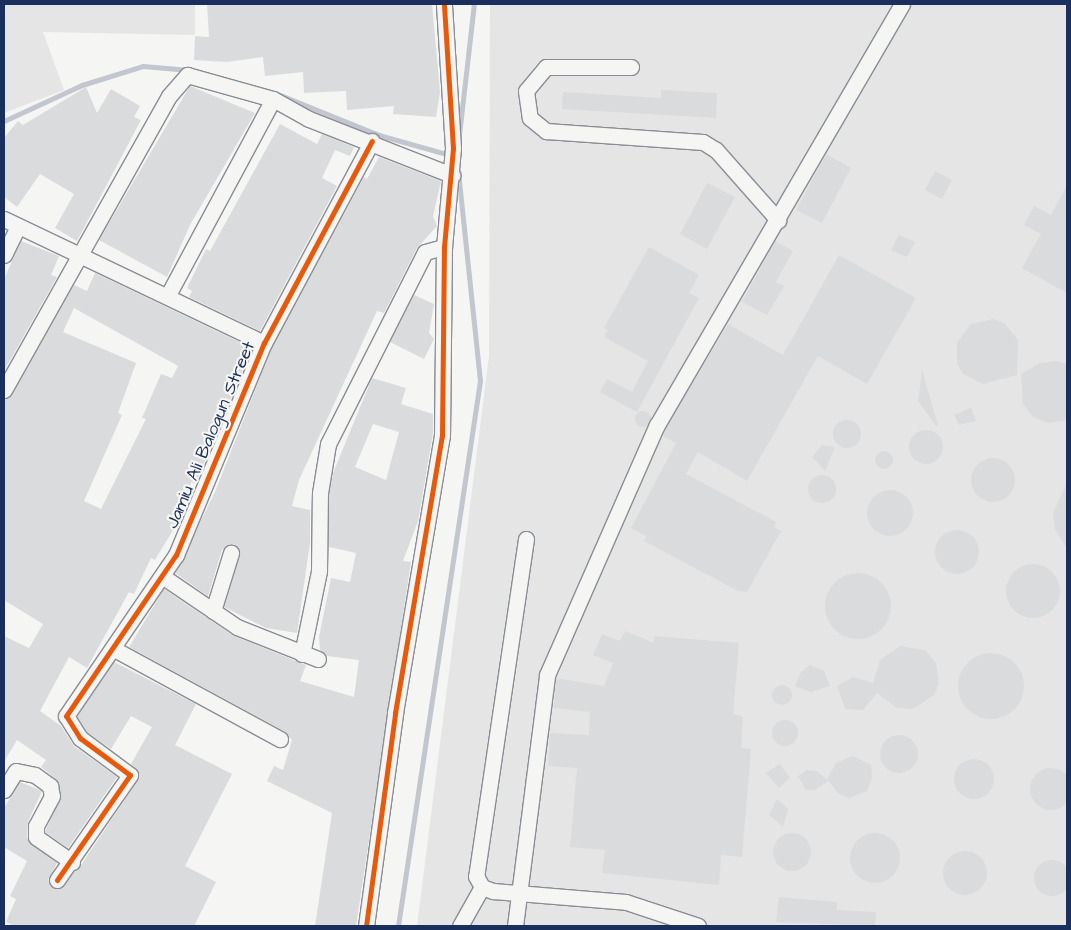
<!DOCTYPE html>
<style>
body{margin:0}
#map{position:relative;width:1071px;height:930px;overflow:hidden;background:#f5f5f3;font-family:"Architects Daughter",sans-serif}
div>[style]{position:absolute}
.built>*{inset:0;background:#e5e5e6}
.stream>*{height:4.5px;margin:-2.25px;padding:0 2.25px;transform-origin:2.25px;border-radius:2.25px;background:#c1c6cf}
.building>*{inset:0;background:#dadbdc}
.round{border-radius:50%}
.roads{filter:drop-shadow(1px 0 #898d95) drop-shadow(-1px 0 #898d95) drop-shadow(0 1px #898d95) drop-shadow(0 -1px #898d95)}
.minor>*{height:15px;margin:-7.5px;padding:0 7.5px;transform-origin:7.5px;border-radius:7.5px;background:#f5f5f3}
.cycleway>*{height:5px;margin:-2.5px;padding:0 2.5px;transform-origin:2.5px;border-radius:2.5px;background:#e8590c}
span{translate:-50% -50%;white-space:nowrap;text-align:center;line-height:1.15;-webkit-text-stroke:4.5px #f6f6f2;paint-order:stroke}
.street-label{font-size:18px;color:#1b2f5e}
.frame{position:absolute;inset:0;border:5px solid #1b2f5e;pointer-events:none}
</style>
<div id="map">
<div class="built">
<div style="clip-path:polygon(4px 4px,195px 4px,195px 35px,43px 32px,64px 90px,4px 113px)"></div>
<div style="clip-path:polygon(490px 4px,1067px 4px,1067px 926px,417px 926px,489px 356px)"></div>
</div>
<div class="stream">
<div style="left:278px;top:94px;width:109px;rotate:22.1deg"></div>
<div style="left:379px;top:135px;width:74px;rotate:15.7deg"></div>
<div style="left:4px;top:121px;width:86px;rotate:-24.8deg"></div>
<div style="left:82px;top:85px;width:64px;rotate:-17.3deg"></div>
<div style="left:143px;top:66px;width:46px;rotate:5deg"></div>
<div style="left:459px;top:135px;width:132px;rotate:-83.5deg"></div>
<div style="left:398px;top:926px;width:551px;rotate:-81.44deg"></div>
<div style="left:480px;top:381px;width:210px;rotate:-96deg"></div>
</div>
<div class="building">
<div style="clip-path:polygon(207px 4px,432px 4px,440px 92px,436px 117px,393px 114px,394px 106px,347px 110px,346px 91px,304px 93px,303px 72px,265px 76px,263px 57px,227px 62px,194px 60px,195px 36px,209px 37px)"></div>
<div style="clip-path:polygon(190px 86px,255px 113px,190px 225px,167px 277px,99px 240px)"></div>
<div style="clip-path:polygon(86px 87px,97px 113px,111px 89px,140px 106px,134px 117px,141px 120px,77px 241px,55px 228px,74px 194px,40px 174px,17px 207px,4px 197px,4px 138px,18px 121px,23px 125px)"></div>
<div style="clip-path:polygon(661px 90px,717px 93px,716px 118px,562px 109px,563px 92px,661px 98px)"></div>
<div style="clip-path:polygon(280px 124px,317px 144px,322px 134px,354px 147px,350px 156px,335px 150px,322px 178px,337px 186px,260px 331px,189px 297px,192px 291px,187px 288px,206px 249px,210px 251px)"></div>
<div style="clip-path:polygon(826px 154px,851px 168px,822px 223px,796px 210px)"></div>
<div style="clip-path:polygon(379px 157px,441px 181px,433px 216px,437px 226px,417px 248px,384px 313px,377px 311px,299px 480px,292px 506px,310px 510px,310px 543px,297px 633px,266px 628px,224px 607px,240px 555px,234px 544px,222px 550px,208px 596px,175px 573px,215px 492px,272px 347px,364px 177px,367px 179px)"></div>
<div style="clip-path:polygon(935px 171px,952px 180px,942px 199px,925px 190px)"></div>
<div style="clip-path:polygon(707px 183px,735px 197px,707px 249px,680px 234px)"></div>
<div style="clip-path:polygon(1067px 185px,1067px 293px,1022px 268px,1041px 234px,1024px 225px,1034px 206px,1051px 215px)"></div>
<div style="clip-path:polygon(899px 235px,915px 242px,907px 257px,891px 250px)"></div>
<div style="clip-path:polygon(21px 241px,59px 256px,51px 275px,57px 277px,4px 371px,4px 279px)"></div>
<div style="clip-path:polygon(775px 241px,793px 251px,776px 282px,784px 286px,767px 315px,742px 302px)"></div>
<div style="clip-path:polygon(649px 247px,699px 275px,689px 293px,699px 298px,637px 412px,600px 392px,607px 379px,632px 392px,648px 361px,604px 337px,608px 330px,604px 328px)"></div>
<div style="clip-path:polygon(839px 255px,916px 298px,867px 384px,818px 356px,747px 481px,698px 452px,686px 474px,776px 522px,774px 527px,781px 531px,747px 592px,738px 591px,644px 541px,646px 536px,631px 528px,676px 443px,663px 436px,665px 429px,728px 324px,783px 355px)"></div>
<div style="clip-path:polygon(evenodd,95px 273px,252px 348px,195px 484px,191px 482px,184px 512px,155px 560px,151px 558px,134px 594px,129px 592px,87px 668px,69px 657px,40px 711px,61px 726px,74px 746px,117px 777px,68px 848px,45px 832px,61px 795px,56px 779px,41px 767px,46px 760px,17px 740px,4px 762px,4px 636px,29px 648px,43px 624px,4px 600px,4px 399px,12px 395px,74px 285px,87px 291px,95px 273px,74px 308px,178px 366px,172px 378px,161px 374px,142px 418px,146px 419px,101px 509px,84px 501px,122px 415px,118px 413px,136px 363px,63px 332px,74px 308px)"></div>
<div style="clip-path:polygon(414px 295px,434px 304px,429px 333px,434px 339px,424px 359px,390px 342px)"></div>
<div style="clip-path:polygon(993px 319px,1004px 323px,1018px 340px,1017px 375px,983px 384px,963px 374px,957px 364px,957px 342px,971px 324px)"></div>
<div style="clip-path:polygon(1056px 361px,1067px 364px,1067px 420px,1048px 423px,1033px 417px,1023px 404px,1021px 374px,1040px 363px)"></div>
<div style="clip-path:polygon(922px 370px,938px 425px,936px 426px,918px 401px)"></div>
<div style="clip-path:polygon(evenodd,372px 378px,406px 388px,401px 404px,433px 414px,433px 433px,418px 521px,403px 561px,411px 562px,356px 926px,315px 926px,332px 813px,267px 781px,274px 766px,283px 770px,292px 740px,284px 731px,129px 647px,164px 589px,232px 635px,306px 665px,300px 681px,354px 697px,359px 660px,327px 656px,320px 650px,319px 637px,331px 578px,350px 582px,356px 553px,329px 547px,329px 494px,333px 473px,372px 378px,373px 424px,399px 432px,386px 480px,355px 467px,373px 424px)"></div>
<div style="clip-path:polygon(971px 408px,976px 421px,959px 425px,954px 415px)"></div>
<div class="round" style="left:635px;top:411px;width:16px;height:16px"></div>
<div class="round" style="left:833px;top:420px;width:28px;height:28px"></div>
<div class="round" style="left:909px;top:430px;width:34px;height:34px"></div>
<div style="clip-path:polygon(822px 445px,835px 447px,825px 471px,812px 457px)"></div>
<div class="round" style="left:875px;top:451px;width:18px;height:18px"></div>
<div class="round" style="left:971px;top:458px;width:44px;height:44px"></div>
<div class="round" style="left:808px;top:475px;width:28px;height:28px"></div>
<div style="clip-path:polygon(1067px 483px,1067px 549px,1055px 529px,1053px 513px)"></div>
<div class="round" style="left:867px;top:490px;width:46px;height:46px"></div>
<div class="round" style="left:935px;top:530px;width:44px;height:44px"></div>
<div class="round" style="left:1006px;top:564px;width:54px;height:54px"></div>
<div class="round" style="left:825px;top:573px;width:66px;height:66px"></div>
<div style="clip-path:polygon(625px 631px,654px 643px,654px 636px,739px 643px,733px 715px,743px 716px,741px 748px,751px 749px,742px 857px,721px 855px,719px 885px,602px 873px,605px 850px,570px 847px,577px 768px,548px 766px,550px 733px,589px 735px,590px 712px,554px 708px,556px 678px,604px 686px,613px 663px,593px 655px,602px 634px,620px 641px)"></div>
<div style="clip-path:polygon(900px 646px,925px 650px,936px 663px,939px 684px,934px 695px,913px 709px,897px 708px,877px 693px,863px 710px,845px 709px,837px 686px,853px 677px,873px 683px,880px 660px)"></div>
<div class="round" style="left:958px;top:653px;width:66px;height:66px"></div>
<div style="clip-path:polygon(114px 662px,196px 704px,175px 745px,232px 774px,185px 866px,216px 882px,194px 926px,14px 926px,6px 922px,16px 899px,10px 896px,27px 861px,4px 847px,4px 808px,20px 782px,42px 791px,28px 822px,27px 837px,57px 863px,48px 880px,57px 889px,79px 868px,138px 780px,139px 772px,131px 764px,152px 727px,131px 716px,111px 749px,87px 732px,77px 716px)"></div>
<div style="clip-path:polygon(810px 665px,824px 671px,830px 686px,810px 692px,795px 686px,801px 672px)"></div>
<div class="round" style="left:772px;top:685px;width:20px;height:20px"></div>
<div class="round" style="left:772px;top:720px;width:26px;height:26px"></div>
<div class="round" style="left:880px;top:735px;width:38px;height:38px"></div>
<div style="clip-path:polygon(853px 756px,871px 765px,872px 779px,867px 791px,849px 798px,838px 793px,827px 779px,836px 763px)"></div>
<div class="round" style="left:954px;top:759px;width:40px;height:40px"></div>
<div style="clip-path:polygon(780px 764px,790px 778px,779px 788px,766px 773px)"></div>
<div class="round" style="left:1030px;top:768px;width:42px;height:42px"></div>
<div style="clip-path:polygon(807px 770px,817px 771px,828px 781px,815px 790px,806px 790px,798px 776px)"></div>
<div style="clip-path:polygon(777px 799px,788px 809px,783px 827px,769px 815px)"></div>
<div class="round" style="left:850px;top:833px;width:50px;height:50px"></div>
<div class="round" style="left:773px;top:833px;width:38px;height:38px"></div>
<div class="round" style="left:943px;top:851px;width:44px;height:44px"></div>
<div class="round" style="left:1034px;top:860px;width:36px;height:36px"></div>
<div style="clip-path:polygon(779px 897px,837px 902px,837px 910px,876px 912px,875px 926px,776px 922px)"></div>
</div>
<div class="roads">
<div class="minor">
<div style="left:631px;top:67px;width:85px;rotate:180deg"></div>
<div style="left:546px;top:67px;width:31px;rotate:130deg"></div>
<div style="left:526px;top:91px;width:27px;rotate:82deg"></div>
<div style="left:530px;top:118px;width:21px;rotate:39deg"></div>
<div style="left:546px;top:131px;width:157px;rotate:4deg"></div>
<div style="left:703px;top:142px;width:15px;rotate:32deg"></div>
<div style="left:716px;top:150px;width:94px;rotate:48.5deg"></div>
<div style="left:4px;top:219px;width:288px;rotate:25.5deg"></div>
<div style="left:4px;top:255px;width:32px;rotate:-64deg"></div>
<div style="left:168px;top:295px;width:222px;rotate:-61.8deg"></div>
<div style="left:4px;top:390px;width:337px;rotate:-60.7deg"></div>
<div style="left:169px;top:96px;width:28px;rotate:-49deg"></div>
<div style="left:187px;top:75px;width:89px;rotate:15.6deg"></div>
<div style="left:273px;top:99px;width:41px;rotate:29.1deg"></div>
<div style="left:309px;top:119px;width:154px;rotate:21.4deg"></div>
<div style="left:526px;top:539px;width:341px;rotate:98.4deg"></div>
<div style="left:476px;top:876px;width:13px;rotate:61deg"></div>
<div style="left:482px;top:887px;width:12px;rotate:20deg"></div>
<div style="left:493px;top:891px;width:133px;rotate:4.7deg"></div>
<div style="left:626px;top:902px;width:76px;rotate:18.4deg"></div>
<div style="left:162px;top:576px;width:91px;rotate:34.2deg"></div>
<div style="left:237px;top:627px;width:87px;rotate:21.6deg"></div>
<div style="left:213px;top:611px;width:61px;rotate:-72.8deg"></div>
<div style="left:114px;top:649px;width:189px;rotate:28.5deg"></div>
<div style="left:302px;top:654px;width:85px;rotate:-78.4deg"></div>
<div style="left:319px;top:571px;width:78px;rotate:-89.3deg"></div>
<div style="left:320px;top:493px;width:50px;rotate:-80.7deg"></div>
<div style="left:328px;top:444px;width:215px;rotate:-63.2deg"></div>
<div style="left:425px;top:252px;width:20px;rotate:-15deg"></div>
<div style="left:4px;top:790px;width:22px;rotate:-58deg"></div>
<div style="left:16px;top:771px;width:19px;rotate:12deg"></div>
<div style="left:35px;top:775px;width:19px;rotate:36deg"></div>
<div style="left:50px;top:786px;width:10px;rotate:79deg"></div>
<div style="left:52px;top:796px;width:34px;rotate:118deg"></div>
<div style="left:36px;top:826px;width:11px;rotate:90deg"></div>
<div style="left:36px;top:837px;width:44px;rotate:34.8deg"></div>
<div style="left:57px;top:880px;width:128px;rotate:-55.2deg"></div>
<div style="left:130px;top:775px;width:62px;rotate:-143.5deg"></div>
<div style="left:80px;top:738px;width:26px;rotate:-122deg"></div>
<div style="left:66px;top:716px;width:195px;rotate:-55.7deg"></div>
<div style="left:176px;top:555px;width:230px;rotate:-67.5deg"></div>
<div style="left:264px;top:343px;width:229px;rotate:-61.9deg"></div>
<div style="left:366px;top:926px;width:215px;rotate:-82.2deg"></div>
<div style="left:395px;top:713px;width:281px;rotate:-80.4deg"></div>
<div style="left:442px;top:436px;width:189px;rotate:-89.4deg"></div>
<div style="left:444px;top:247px;width:99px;rotate:-84.8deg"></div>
<div style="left:453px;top:148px;width:144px;rotate:-93.6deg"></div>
<div style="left:460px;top:926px;width:45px;rotate:-60.6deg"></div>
<div style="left:515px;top:926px;width:253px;rotate:-82.7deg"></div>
<div style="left:547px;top:675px;width:273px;rotate:-66.3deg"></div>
<div style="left:657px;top:425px;width:487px;rotate:-59.8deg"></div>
</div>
</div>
<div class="cycleway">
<div style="left:57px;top:880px;width:128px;rotate:-55.2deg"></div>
<div style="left:130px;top:775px;width:62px;rotate:-143.5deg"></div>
<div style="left:80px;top:738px;width:26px;rotate:-122deg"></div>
<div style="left:66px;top:716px;width:195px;rotate:-55.7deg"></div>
<div style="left:176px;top:555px;width:230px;rotate:-67.5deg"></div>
<div style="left:264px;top:343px;width:229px;rotate:-61.9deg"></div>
<div style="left:366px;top:926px;width:215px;rotate:-82.2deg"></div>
<div style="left:395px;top:713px;width:281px;rotate:-80.4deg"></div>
<div style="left:442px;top:436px;width:189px;rotate:-89.4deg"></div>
<div style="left:444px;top:247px;width:99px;rotate:-84.8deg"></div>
<div style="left:453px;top:148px;width:144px;rotate:-93.6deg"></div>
</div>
<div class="street-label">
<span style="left:211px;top:435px;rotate:-67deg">Jamiu Ali Balogun Street</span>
</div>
<div class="frame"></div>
</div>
